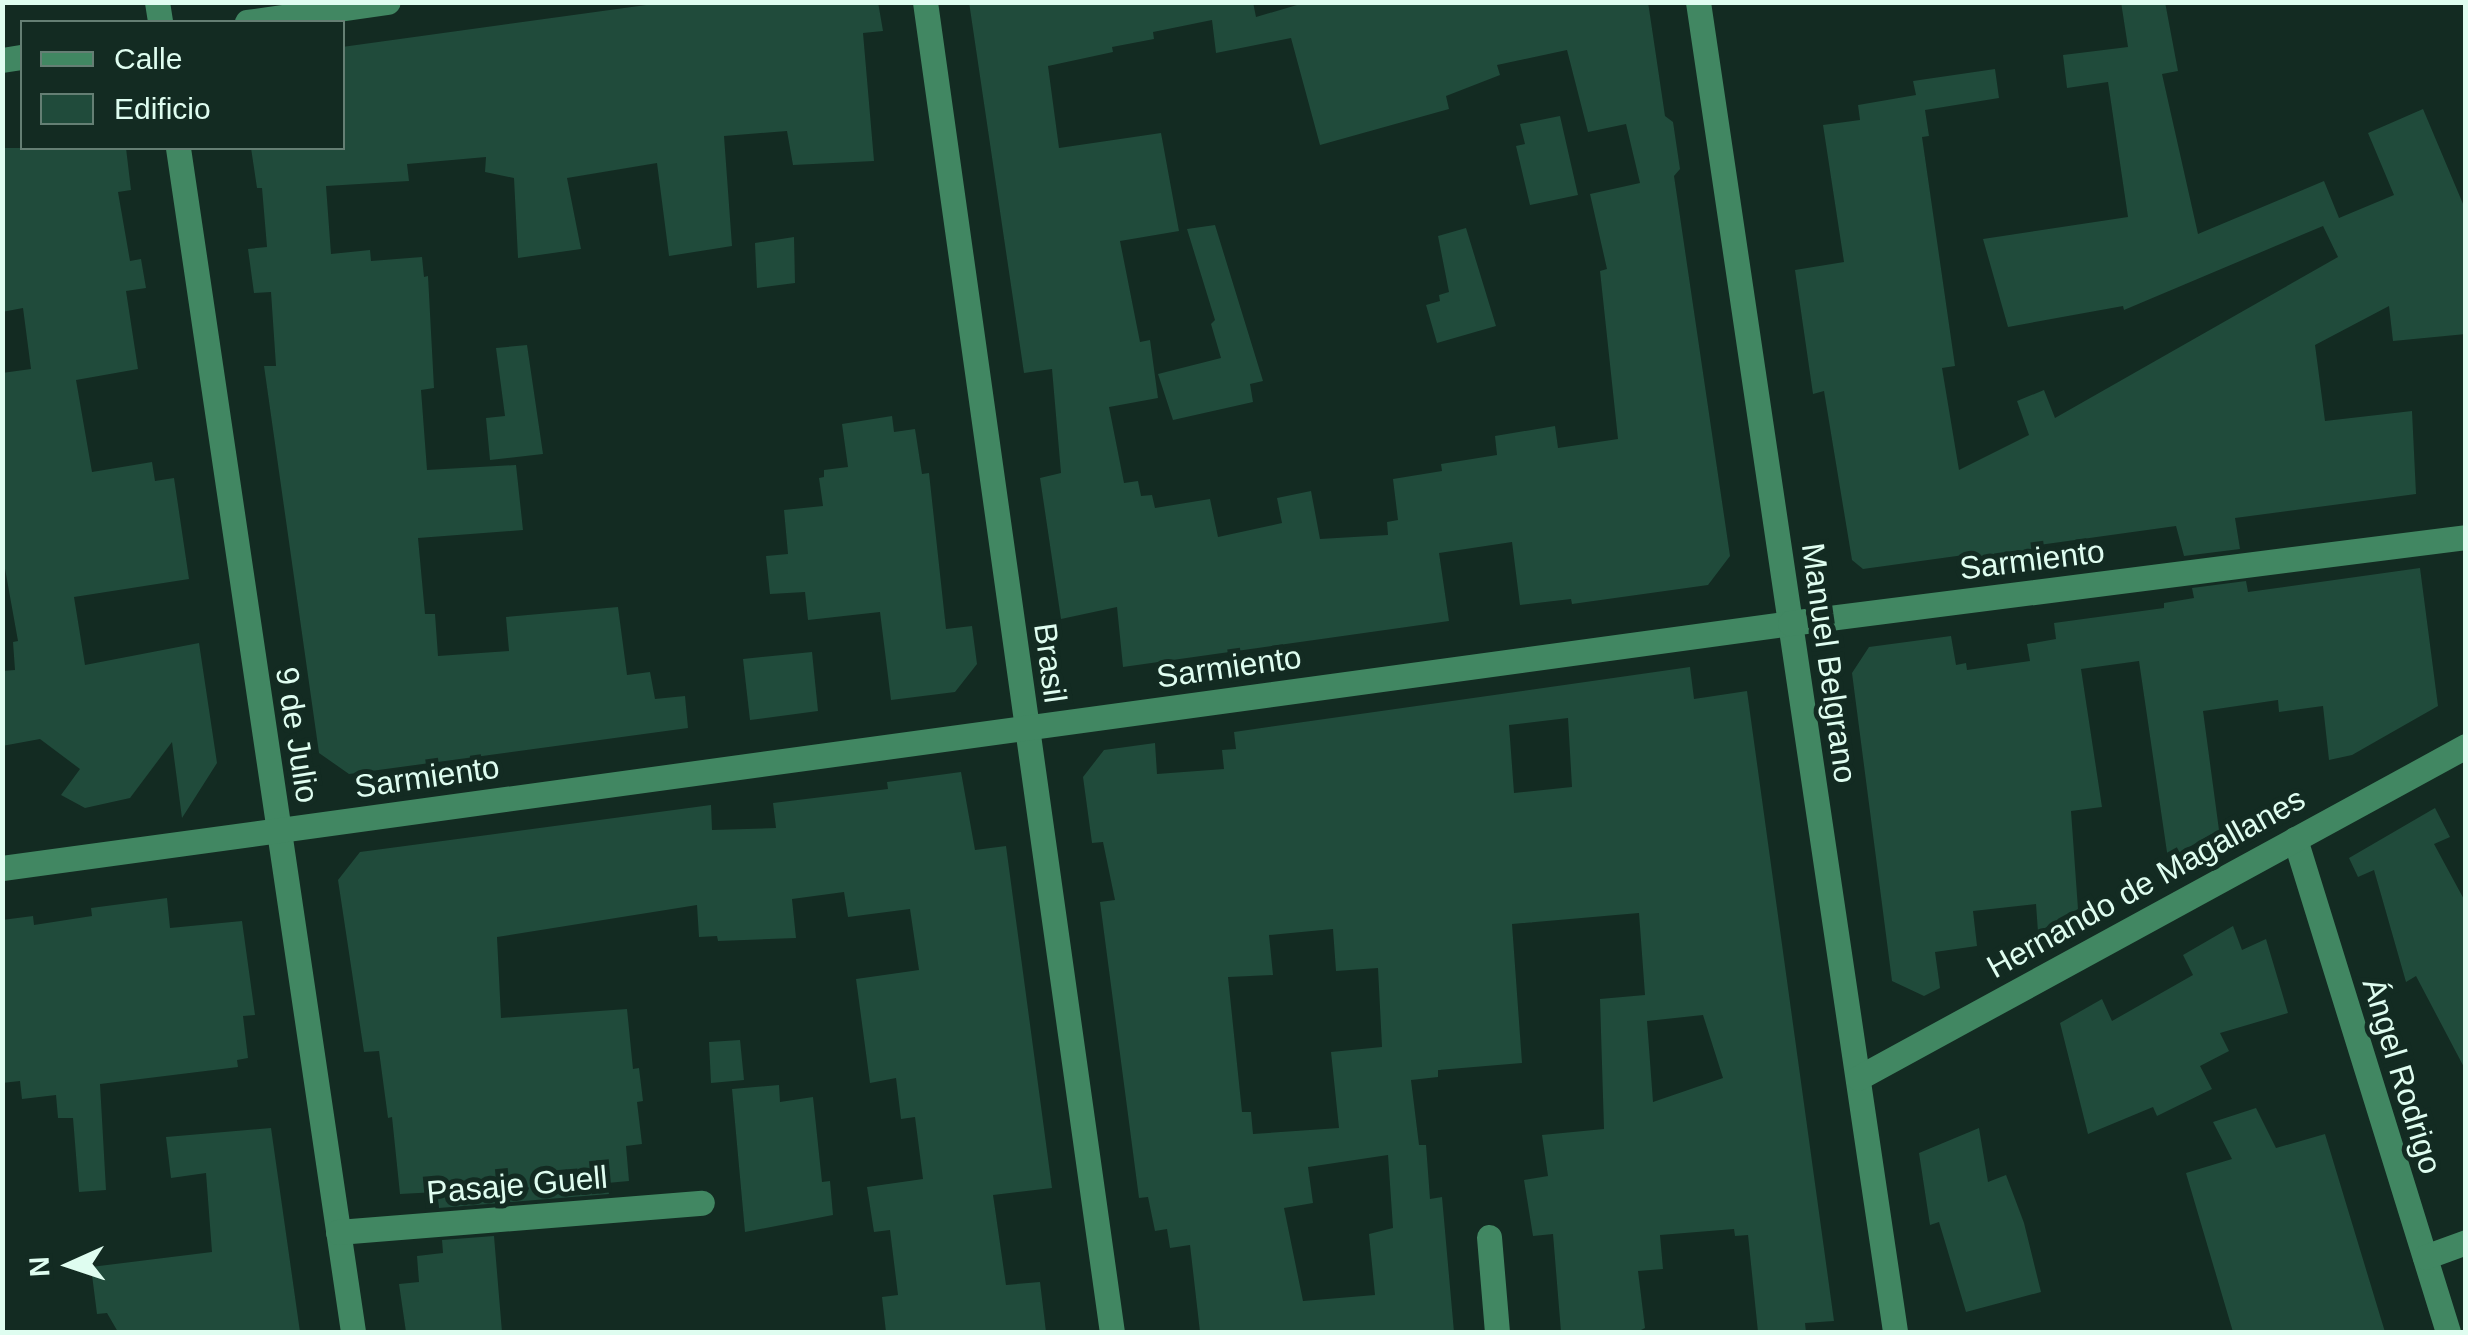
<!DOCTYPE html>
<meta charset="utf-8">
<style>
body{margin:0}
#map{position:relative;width:2468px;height:1335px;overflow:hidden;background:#132b22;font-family:Helvetica,sans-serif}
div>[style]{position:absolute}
.building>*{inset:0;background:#204b3b}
.minor>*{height:25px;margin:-12.5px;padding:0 12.5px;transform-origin:12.5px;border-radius:12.5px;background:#418762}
span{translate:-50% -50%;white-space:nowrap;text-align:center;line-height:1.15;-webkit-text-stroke:10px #132b22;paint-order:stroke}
.street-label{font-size:32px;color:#dffdf0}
.frame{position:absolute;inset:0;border:5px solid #dffdf0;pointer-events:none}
.legend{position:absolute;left:20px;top:20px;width:325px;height:130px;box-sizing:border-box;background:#132b22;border:2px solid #657f74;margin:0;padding:12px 18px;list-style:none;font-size:30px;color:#dffdf0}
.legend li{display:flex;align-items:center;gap:20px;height:50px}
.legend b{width:50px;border:2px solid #657f74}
.north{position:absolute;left:20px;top:1215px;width:100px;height:100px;-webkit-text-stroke:8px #132b22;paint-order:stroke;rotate:267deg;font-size:28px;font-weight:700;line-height:40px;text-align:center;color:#dffdf0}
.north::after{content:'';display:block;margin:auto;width:35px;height:45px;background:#dffdf0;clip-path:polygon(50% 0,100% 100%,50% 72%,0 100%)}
</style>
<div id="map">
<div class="building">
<div style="clip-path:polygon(668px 2px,878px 2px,883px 31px,863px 33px,874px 161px,793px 165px,787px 131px,724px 136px,732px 246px,669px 256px,657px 163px,567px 178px,581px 249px,518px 258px,514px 178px,485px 172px,486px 157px,407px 164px,409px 181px,326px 186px,331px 254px,370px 250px,371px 261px,422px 257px,424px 277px,428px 276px,434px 388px,421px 390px,427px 470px,516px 465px,523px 530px,418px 538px,425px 614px,435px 614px,438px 656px,509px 651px,506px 617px,618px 607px,627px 675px,650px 672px,655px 699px,685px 696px,688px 728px,349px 774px,319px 753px,264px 366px,276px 366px,271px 292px,254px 293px,248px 249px,267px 247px,262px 188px,257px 188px,251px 148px,342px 148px,342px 47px)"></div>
<div style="clip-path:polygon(evenodd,969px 2px,1253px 2px,1256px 17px,1307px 2px,1648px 2px,1665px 116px,1673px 122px,1680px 169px,1674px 176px,1730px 556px,1708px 585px,1572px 604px,1571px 599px,1520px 605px,1512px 542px,1439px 553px,1449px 621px,1123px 667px,1117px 607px,1061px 619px,1040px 478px,1061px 473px,1052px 369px,1024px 373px,969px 2px,1212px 20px,1216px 53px,1291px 38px,1320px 145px,1449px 109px,1446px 96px,1500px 75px,1497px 65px,1567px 50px,1588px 132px,1626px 124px,1640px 183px,1590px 194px,1607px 269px,1600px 271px,1618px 439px,1558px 448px,1555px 426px,1495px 436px,1497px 455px,1441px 464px,1442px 471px,1393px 479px,1398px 520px,1387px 522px,1388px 535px,1320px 539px,1311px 491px,1277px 498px,1282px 523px,1218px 537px,1210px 499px,1155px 508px,1152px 495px,1141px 496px,1138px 481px,1124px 483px,1109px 407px,1158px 398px,1150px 340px,1140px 342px,1120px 241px,1179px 231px,1161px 133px,1059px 148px,1048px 66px,1113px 52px,1112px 47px,1154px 39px,1153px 32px,1212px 20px)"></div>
<div style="clip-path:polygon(2121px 2px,2165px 2px,2178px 71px,2162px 74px,2198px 234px,2324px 181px,2339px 218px,2394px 195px,2368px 133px,2423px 109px,2466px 211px,2466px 334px,2393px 341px,2389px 306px,2315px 345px,2325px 421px,2412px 411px,2416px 494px,2235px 518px,2240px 549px,2184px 556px,2176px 526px,2039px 545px,2041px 560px,1966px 570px,1964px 555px,1863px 569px,1852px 560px,1824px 391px,1813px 394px,1795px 270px,1844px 262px,1823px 125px,1860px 120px,1858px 105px,1916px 95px,1913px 81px,1995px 69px,1999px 98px,1925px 110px,1929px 136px,1922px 137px,1955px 366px,1942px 368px,1959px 470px,2029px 435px,2017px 401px,2044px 390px,2055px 418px,2338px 257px,2323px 226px,2124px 310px,2123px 306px,2008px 327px,1983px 239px,2128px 217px,2108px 82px,2067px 88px,2063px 55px,2128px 47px)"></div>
<div style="clip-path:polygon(1560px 116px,1578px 195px,1530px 205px,1516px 146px,1525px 144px,1520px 124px)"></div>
<div style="clip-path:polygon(2px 148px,126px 148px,131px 190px,118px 192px,130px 261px,141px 259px,146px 288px,126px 291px,138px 369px,76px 380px,92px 472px,152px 462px,155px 481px,174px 478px,189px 579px,74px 597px,85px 665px,199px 643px,217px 763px,182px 818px,172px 742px,130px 798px,85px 808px,61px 795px,80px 769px,40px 739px,2px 746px,2px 671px,15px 670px,13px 642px,18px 641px,2px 552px,2px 373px,31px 369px,23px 308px,2px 312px)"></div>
<div style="clip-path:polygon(1215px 225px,1263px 381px,1250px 384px,1253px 402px,1173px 420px,1158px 374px,1221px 358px,1211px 324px,1215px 320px,1187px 229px)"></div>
<div style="clip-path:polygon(1466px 228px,1496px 326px,1437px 343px,1426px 305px,1440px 301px,1439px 295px,1449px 292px,1438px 236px)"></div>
<div style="clip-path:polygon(794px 237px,795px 283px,757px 288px,755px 243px)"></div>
<div style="clip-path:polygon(527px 345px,543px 454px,490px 460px,486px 418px,505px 416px,496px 348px)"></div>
<div style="clip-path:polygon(892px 416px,894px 432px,915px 429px,922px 474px,929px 473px,946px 629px,972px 626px,977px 664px,955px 692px,891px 700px,880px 612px,808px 620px,805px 592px,770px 594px,766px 556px,788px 554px,784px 510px,823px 506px,819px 478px,824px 477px,824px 470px,848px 467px,842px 424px)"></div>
<div style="clip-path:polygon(2420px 568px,2438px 706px,2352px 755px,2329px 760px,2323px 706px,2279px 712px,2278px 700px,2203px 711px,2219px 830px,2168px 859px,2139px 661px,2081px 669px,2102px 807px,2071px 811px,2078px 909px,2038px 932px,2036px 904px,1973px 911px,1977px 946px,1935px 952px,1940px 988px,1924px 996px,1892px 981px,1852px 673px,1869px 647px,1951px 636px,1956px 665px,1966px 663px,1967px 670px,2030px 661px,2027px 644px,2056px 639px,2054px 623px,2164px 608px,2164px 603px,2194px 598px,2192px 588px,2246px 581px,2248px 592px)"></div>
<div style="clip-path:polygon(812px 652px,818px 711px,750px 720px,743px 659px)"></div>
<div style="clip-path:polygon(evenodd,1690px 667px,1694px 699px,1747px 691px,1834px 1321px,1805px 1323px,1806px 1332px,1758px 1332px,1748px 1235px,1735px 1236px,1734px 1229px,1660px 1235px,1663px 1269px,1638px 1271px,1645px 1328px,1637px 1332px,1561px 1332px,1553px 1234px,1533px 1236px,1524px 1180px,1548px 1176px,1542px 1135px,1604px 1129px,1600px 999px,1645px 995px,1639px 913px,1512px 924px,1522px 1063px,1438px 1070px,1438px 1077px,1411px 1080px,1419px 1145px,1426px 1145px,1430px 1199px,1442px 1197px,1454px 1332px,1200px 1332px,1190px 1245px,1170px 1248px,1167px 1229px,1155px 1231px,1148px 1197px,1139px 1198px,1100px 902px,1115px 900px,1103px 842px,1092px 843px,1083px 777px,1104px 750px,1155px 743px,1157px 774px,1224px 769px,1222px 750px,1236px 749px,1234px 732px,1690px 667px,1568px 718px,1572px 787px,1514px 793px,1509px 725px,1568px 718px,1690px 667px,1333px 929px,1336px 971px,1378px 968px,1382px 1047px,1331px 1052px,1339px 1128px,1253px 1134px,1251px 1112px,1242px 1112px,1228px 977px,1273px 975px,1269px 935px,1333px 929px,1690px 667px,1703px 1015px,1723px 1078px,1653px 1102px,1647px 1021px,1703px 1015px,1690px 667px,1388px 1155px,1393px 1228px,1369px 1234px,1375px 1295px,1303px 1301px,1284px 1208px,1313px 1203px,1308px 1167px,1388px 1155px)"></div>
<div style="clip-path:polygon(961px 772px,975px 850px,1006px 846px,1052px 1188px,993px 1195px,1006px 1285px,1040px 1282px,1046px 1332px,886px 1332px,882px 1297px,898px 1295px,890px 1230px,874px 1232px,867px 1187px,923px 1179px,915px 1117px,901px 1119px,896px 1078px,870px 1083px,856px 979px,919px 970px,910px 909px,848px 917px,844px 892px,792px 899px,796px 938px,718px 941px,717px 936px,699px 937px,697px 905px,497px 937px,501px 1018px,627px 1009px,633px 1069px,639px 1068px,643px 1101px,637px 1102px,642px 1144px,626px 1146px,629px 1181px,607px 1183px,609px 1194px,439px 1208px,437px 1192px,400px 1194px,392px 1117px,388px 1118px,379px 1051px,364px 1052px,338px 880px,360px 852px,711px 805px,712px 830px,776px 828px,773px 803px,888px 789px,887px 782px)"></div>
<div style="clip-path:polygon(2435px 808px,2450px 837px,2434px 844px,2466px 903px,2466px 1071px,2416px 976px,2406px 982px,2374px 870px,2358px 877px,2349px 858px)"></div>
<div style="clip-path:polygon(167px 898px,170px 928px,242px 921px,255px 1015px,243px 1016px,248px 1058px,237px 1060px,238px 1067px,100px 1084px,106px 1190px,79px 1192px,73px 1118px,58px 1118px,56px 1095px,22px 1099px,20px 1081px,2px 1083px,2px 920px,33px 916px,34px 925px,92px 916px,91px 908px)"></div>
<div style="clip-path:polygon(2233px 926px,2242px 950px,2266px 939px,2288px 1013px,2220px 1033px,2229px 1051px,2200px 1066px,2212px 1089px,2157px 1116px,2153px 1107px,2088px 1134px,2060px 1023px,2102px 999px,2112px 1021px,2193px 975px,2183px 955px)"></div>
<div style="clip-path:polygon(740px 1040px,744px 1080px,711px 1083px,709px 1042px)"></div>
<div style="clip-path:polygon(779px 1085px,780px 1102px,813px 1097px,822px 1182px,830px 1181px,833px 1215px,745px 1232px,732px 1089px)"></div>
<div style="clip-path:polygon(2256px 1108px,2276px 1148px,2325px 1134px,2385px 1332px,2233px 1332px,2186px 1173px,2232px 1159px,2213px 1122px)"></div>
<div style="clip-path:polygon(271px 1128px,300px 1332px,118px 1332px,107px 1313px,97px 1314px,91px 1267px,212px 1252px,206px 1173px,171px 1178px,166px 1137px)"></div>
<div style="clip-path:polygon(1979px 1128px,1988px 1182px,2006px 1175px,2024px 1223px,2041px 1292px,1966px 1312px,1939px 1222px,1930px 1225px,1919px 1153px)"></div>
<div style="clip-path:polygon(494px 1236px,502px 1332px,406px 1332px,399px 1284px,419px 1282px,417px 1256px,443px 1253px,442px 1240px)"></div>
</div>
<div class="minor">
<div style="left:157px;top:2px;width:20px;rotate:81deg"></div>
<div style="left:925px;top:2px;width:1343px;rotate:82deg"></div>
<div style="left:1698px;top:2px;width:1345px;rotate:81.57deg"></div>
<div style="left:247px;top:22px;width:142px;rotate:-8.1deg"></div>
<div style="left:2px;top:60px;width:20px;rotate:-9deg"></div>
<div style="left:178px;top:148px;width:1197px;rotate:81.59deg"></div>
<div style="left:2295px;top:839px;width:516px;rotate:72.76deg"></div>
<div style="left:2px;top:868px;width:1805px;rotate:-7.8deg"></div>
<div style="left:1790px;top:623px;width:681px;rotate:-7.25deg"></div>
<div style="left:1858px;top:1078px;width:693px;rotate:-28.64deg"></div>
<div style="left:338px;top:1232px;width:365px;rotate:-4.6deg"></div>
<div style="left:1489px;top:1237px;width:95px;rotate:85.2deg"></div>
<div style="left:2425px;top:1257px;width:44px;rotate:-20.1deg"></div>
</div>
<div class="street-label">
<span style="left:2032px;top:560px;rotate:-7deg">Sarmiento</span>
<span style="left:1050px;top:663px;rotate:82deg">Brasil</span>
<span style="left:1829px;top:663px;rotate:82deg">Manuel Belgrano</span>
<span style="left:1229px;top:667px;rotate:-8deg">Sarmiento</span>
<span style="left:297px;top:735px;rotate:81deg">9 de Julio</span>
<span style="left:427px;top:777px;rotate:-8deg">Sarmiento</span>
<span style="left:2146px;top:883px;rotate:-29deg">Hernando de Magallanes</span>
<span style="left:2402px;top:1076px;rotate:73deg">Ángel Rodrigo</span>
<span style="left:517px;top:1185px;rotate:-5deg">Pasaje Guell</span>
</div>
<div class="frame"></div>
<ul class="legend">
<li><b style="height:12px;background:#418762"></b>Calle</li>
<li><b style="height:28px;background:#204b3b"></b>Edificio</li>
</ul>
<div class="north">N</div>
</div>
